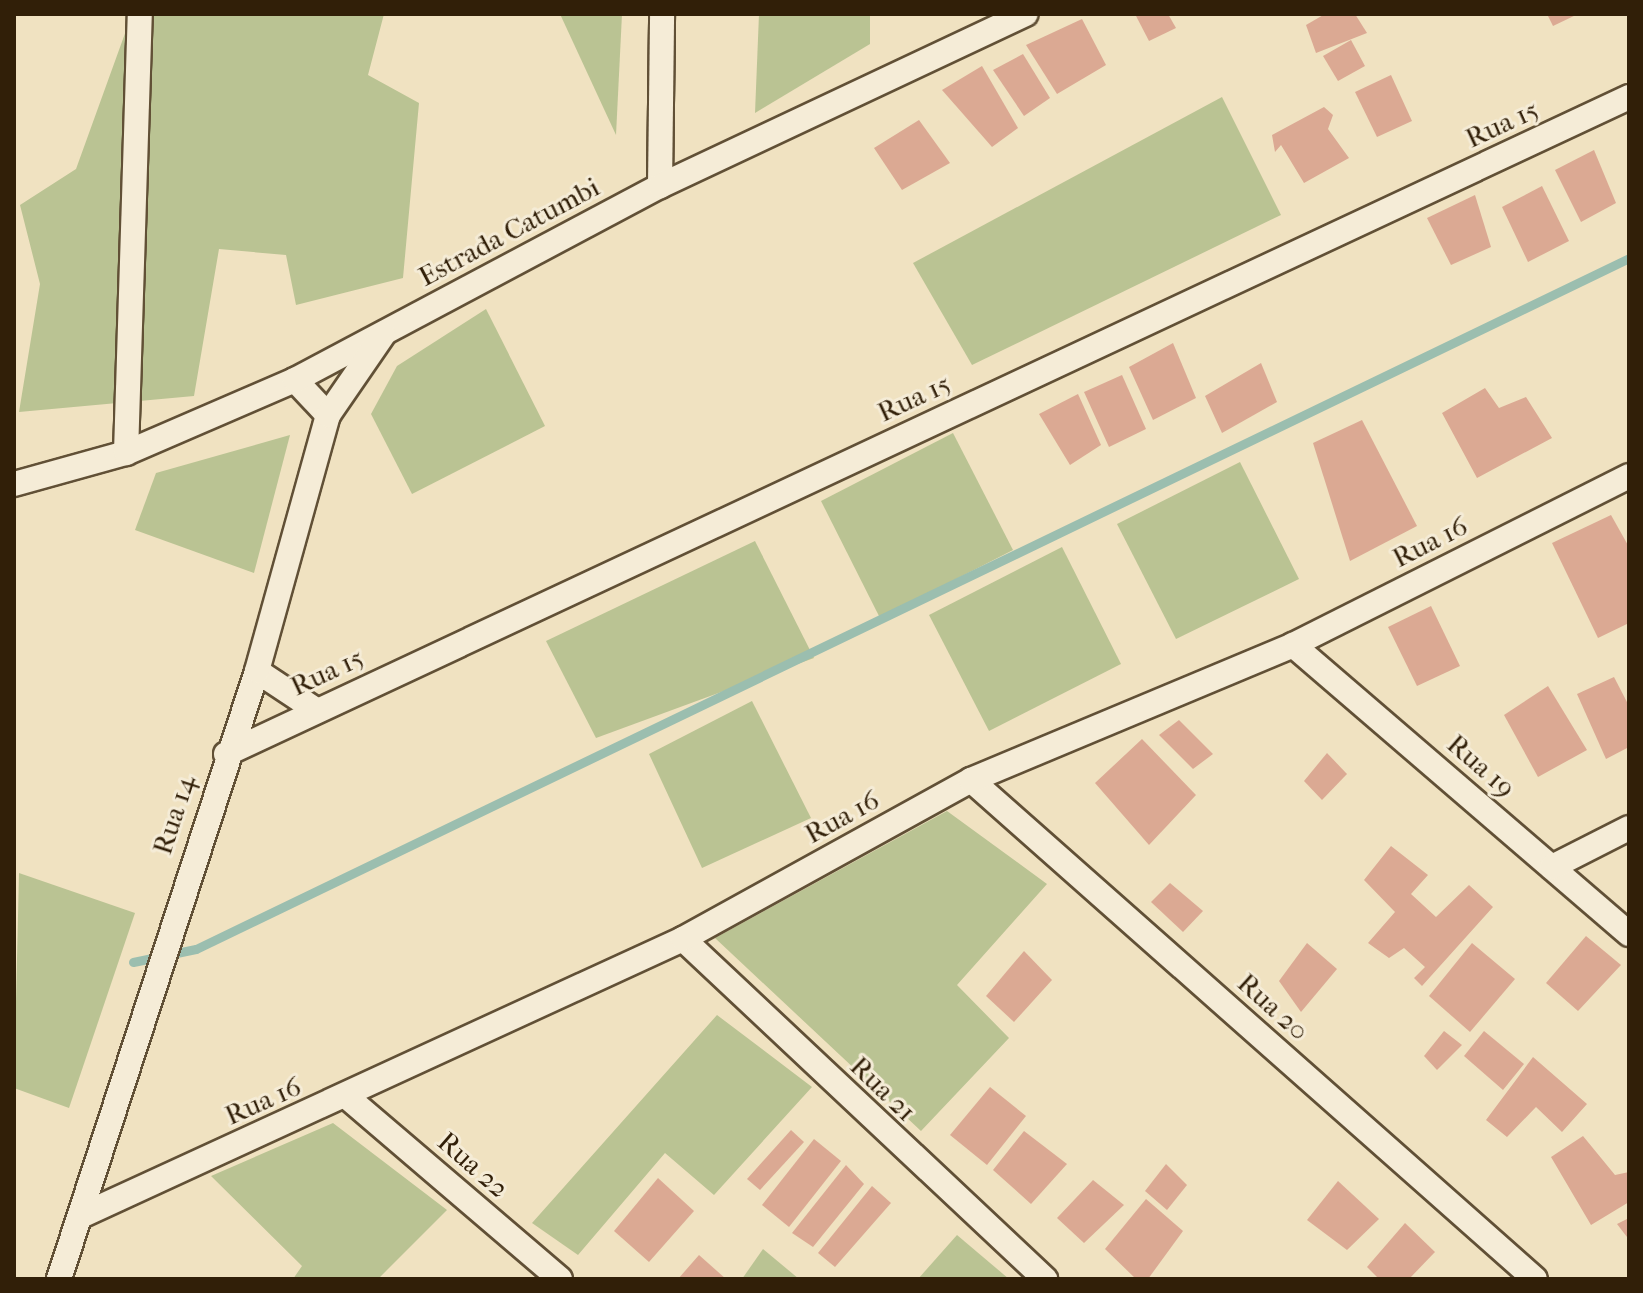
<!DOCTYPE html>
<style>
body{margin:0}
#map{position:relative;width:1643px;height:1293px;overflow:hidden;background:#f0e2c1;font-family:"IM FELL French Canon",serif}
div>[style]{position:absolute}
.green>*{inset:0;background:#bac393}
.stream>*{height:9px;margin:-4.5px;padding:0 4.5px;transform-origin:4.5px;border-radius:4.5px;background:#9bbeaf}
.building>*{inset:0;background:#dba993}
.roads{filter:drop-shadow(2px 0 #615036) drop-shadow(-2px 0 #615036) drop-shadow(0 2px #615036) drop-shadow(0 -2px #615036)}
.street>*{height:24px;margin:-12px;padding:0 12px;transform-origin:12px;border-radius:12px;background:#f5ecd7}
span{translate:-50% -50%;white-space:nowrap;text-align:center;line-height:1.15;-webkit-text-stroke:6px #f5ecd7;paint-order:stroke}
.street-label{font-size:28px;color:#311f08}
.frame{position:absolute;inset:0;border:16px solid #311f08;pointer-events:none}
</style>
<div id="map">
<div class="green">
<div style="clip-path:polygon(132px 14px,384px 14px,368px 75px,419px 103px,403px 278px,296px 305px,286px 255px,219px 249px,194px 396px,19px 412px,40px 284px,20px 205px,76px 169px)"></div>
<div style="clip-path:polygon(560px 14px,622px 14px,616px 135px)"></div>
<div style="clip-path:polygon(759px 14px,870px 14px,870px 44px,755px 113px)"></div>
<div style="clip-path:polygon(1222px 97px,1281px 215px,972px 365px,913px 263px)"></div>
<div style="clip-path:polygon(486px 309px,545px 426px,412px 494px,371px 414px,397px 366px)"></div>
<div style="clip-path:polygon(953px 433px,1013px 550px,880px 618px,821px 501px)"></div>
<div style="clip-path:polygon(290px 435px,254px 573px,135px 530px,156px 473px)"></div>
<div style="clip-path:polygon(1240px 462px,1299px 579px,1176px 639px,1117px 524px)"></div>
<div style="clip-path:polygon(755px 541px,814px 658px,596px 738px,546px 641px)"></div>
<div style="clip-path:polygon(1062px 547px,1121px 664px,989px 731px,929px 615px)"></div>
<div style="clip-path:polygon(752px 701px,811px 818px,702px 868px,649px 754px)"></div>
<div style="clip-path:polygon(947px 811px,1047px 884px,957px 985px,1009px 1038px,921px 1131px,715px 938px)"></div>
<div style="clip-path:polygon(19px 873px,135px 913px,69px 1108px,14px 1088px)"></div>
<div style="clip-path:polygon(717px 1015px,812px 1087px,714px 1195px,665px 1153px,578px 1255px,532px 1223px)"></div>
<div style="clip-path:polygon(333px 1123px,447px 1210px,378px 1279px,293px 1279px,302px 1266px,211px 1176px)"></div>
<div style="clip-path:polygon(957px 1235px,1009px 1279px,918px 1279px)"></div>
<div style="clip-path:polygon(763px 1249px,799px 1279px,742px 1279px)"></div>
</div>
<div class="stream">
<div style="left:133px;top:962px;width:64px;rotate:-11.7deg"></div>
<div style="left:196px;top:949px;width:1591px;rotate:-25.74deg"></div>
</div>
<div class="building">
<div style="clip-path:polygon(1135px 14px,1168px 14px,1176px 28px,1149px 41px)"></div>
<div style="clip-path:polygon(1325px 14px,1355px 14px,1367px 33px,1316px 53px,1306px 25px)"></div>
<div style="clip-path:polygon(1547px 14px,1578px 14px,1553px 26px)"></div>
<div style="clip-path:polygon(1082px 19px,1106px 65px,1057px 94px,1026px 45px)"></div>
<div style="clip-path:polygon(1351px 40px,1365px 66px,1338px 81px,1323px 56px)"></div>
<div style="clip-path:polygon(1023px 54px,1050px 98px,1024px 116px,993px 70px)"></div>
<div style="clip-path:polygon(982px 66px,1018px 128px,992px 147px,942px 90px)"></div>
<div style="clip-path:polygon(1391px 75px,1412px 121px,1377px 137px,1355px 92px)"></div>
<div style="clip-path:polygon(1324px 107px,1333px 115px,1328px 129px,1349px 158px,1304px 183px,1281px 145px,1275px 152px,1272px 135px)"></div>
<div style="clip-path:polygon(919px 120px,950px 163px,902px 190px,874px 148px)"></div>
<div style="clip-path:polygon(1594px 150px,1616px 203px,1581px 222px,1555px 170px)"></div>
<div style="clip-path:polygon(1542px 186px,1569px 241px,1528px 262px,1502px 207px)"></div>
<div style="clip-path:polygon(1475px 195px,1491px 247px,1451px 265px,1427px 218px)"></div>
<div style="clip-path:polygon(1173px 343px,1196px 398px,1153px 420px,1129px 367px)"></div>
<div style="clip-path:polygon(1261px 363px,1277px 402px,1222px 433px,1205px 396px)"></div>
<div style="clip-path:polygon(1122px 375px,1146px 429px,1109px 447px,1084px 392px)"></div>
<div style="clip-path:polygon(1485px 388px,1499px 408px,1526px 397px,1552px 438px,1477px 478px,1442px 413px)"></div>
<div style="clip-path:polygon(1078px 394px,1101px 445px,1070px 465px,1039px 414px)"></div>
<div style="clip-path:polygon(1362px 420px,1417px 526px,1350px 561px,1313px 443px)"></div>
<div style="clip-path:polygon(1611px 515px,1629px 547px,1629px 623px,1598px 638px,1552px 543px)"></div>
<div style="clip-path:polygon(1431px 606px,1460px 666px,1417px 686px,1388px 627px)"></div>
<div style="clip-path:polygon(1614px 677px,1629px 706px,1629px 747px,1606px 759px,1577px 694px)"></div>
<div style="clip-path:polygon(1548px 686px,1587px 750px,1538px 777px,1504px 715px)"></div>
<div style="clip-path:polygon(1179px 720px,1213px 754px,1193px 769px,1159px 735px)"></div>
<div style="clip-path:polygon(1142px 739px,1196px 795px,1149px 845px,1095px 783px)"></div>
<div style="clip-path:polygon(1327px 753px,1347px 774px,1322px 800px,1304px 781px)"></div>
<div style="clip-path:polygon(1391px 846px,1428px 875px,1411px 894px,1436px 917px,1469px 885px,1493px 907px,1422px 986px,1414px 978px,1425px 967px,1404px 948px,1389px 958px,1368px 943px,1395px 912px,1364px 880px)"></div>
<div style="clip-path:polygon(1170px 883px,1203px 911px,1183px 932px,1151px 902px)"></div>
<div style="clip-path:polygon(1586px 936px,1621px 965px,1578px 1011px,1546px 983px)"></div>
<div style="clip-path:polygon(1307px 943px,1337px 969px,1301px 1012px,1279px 981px)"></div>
<div style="clip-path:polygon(1472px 943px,1515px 979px,1470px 1032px,1429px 996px)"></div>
<div style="clip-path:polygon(1024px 951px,1052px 980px,1014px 1022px,986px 996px)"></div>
<div style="clip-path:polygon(1444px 1031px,1462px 1045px,1437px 1070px,1424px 1056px)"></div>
<div style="clip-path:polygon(1484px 1031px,1524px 1064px,1503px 1090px,1464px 1056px)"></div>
<div style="clip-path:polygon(1533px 1057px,1587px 1104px,1562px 1132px,1536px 1107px,1507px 1137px,1486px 1120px)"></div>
<div style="clip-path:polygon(990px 1087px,1026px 1116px,987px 1165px,950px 1135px)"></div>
<div style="clip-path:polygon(791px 1130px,804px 1142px,760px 1190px,747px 1179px)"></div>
<div style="clip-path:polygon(1024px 1131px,1067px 1164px,1031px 1204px,993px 1170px)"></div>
<div style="clip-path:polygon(1583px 1136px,1615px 1175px,1629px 1172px,1629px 1202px,1591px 1225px,1551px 1157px)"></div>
<div style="clip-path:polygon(814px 1139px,841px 1161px,789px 1227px,762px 1205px)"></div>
<div style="clip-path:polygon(1166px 1164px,1187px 1185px,1167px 1210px,1145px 1191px)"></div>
<div style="clip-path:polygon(846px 1165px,864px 1184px,813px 1247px,792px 1233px)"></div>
<div style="clip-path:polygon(658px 1178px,694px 1211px,649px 1262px,614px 1231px)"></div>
<div style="clip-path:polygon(1093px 1180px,1124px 1205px,1084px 1243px,1057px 1218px)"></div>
<div style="clip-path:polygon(1338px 1181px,1379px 1219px,1347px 1250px,1307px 1220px)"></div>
<div style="clip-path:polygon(872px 1186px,891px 1203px,835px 1267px,818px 1253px)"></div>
<div style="clip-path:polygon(1146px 1199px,1183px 1231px,1148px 1279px,1136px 1279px,1105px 1249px)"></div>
<div style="clip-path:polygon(1629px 1218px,1629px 1236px,1627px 1237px,1617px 1224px)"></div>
<div style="clip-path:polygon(1405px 1223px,1435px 1252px,1409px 1279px,1379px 1279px,1367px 1267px)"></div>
<div style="clip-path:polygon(699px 1255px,726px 1279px,678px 1279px)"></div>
</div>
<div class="roads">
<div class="street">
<div style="left:660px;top:186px;width:172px;rotate:-89.3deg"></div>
<div style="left:295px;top:380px;width:48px;rotate:46.7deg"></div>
<div style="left:126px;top:453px;width:439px;rotate:-88.2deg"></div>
<div style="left:14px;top:484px;width:116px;rotate:-15.5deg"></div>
<div style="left:126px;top:453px;width:184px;rotate:-23.4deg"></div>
<div style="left:295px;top:380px;width:413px;rotate:-28deg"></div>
<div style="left:660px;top:186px;width:404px;rotate:-25.2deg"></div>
<div style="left:1293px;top:645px;width:443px;rotate:40.7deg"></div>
<div style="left:257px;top:671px;width:71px;rotate:33.5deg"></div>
<div style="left:226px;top:754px;width:1549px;rotate:-25.09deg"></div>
<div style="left:971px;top:780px;width:753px;rotate:41.5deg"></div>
<div style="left:1552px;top:867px;width:86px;rotate:-26.9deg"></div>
<div style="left:683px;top:939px;width:497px;rotate:43.2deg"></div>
<div style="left:347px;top:1097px;width:280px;rotate:40.5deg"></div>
<div style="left:85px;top:1214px;width:658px;rotate:-24.7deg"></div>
<div style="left:683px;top:939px;width:329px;rotate:-28.9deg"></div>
<div style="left:971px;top:780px;width:349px;rotate:-22.7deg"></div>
<div style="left:1293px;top:645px;width:376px;rotate:-26.7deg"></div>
<div style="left:59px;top:1279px;width:639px;rotate:-71.96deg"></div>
<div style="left:257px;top:671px;width:266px;rotate:-74.5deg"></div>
<div style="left:328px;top:415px;width:97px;rotate:-55.5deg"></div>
</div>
</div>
<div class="street-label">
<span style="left:1502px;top:124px;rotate:-25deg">Rua 15</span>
<span style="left:509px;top:232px;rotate:-28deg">Estrada Catumbi</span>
<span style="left:914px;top:398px;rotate:-25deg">Rua 15</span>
<span style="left:1430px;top:542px;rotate:-27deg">Rua 16</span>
<span style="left:327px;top:672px;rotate:-25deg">Rua 15</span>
<span style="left:1481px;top:766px;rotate:41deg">Rua 19</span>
<span style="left:174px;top:815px;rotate:-72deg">Rua 14</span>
<span style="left:842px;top:817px;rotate:-29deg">Rua 16</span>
<span style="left:1273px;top:1007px;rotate:42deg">Rua 20</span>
<span style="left:883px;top:1089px;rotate:44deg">Rua 21</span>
<span style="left:263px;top:1101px;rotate:-24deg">Rua 16</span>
<span style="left:473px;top:1165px;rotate:41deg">Rua 22</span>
</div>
<div class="frame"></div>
</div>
